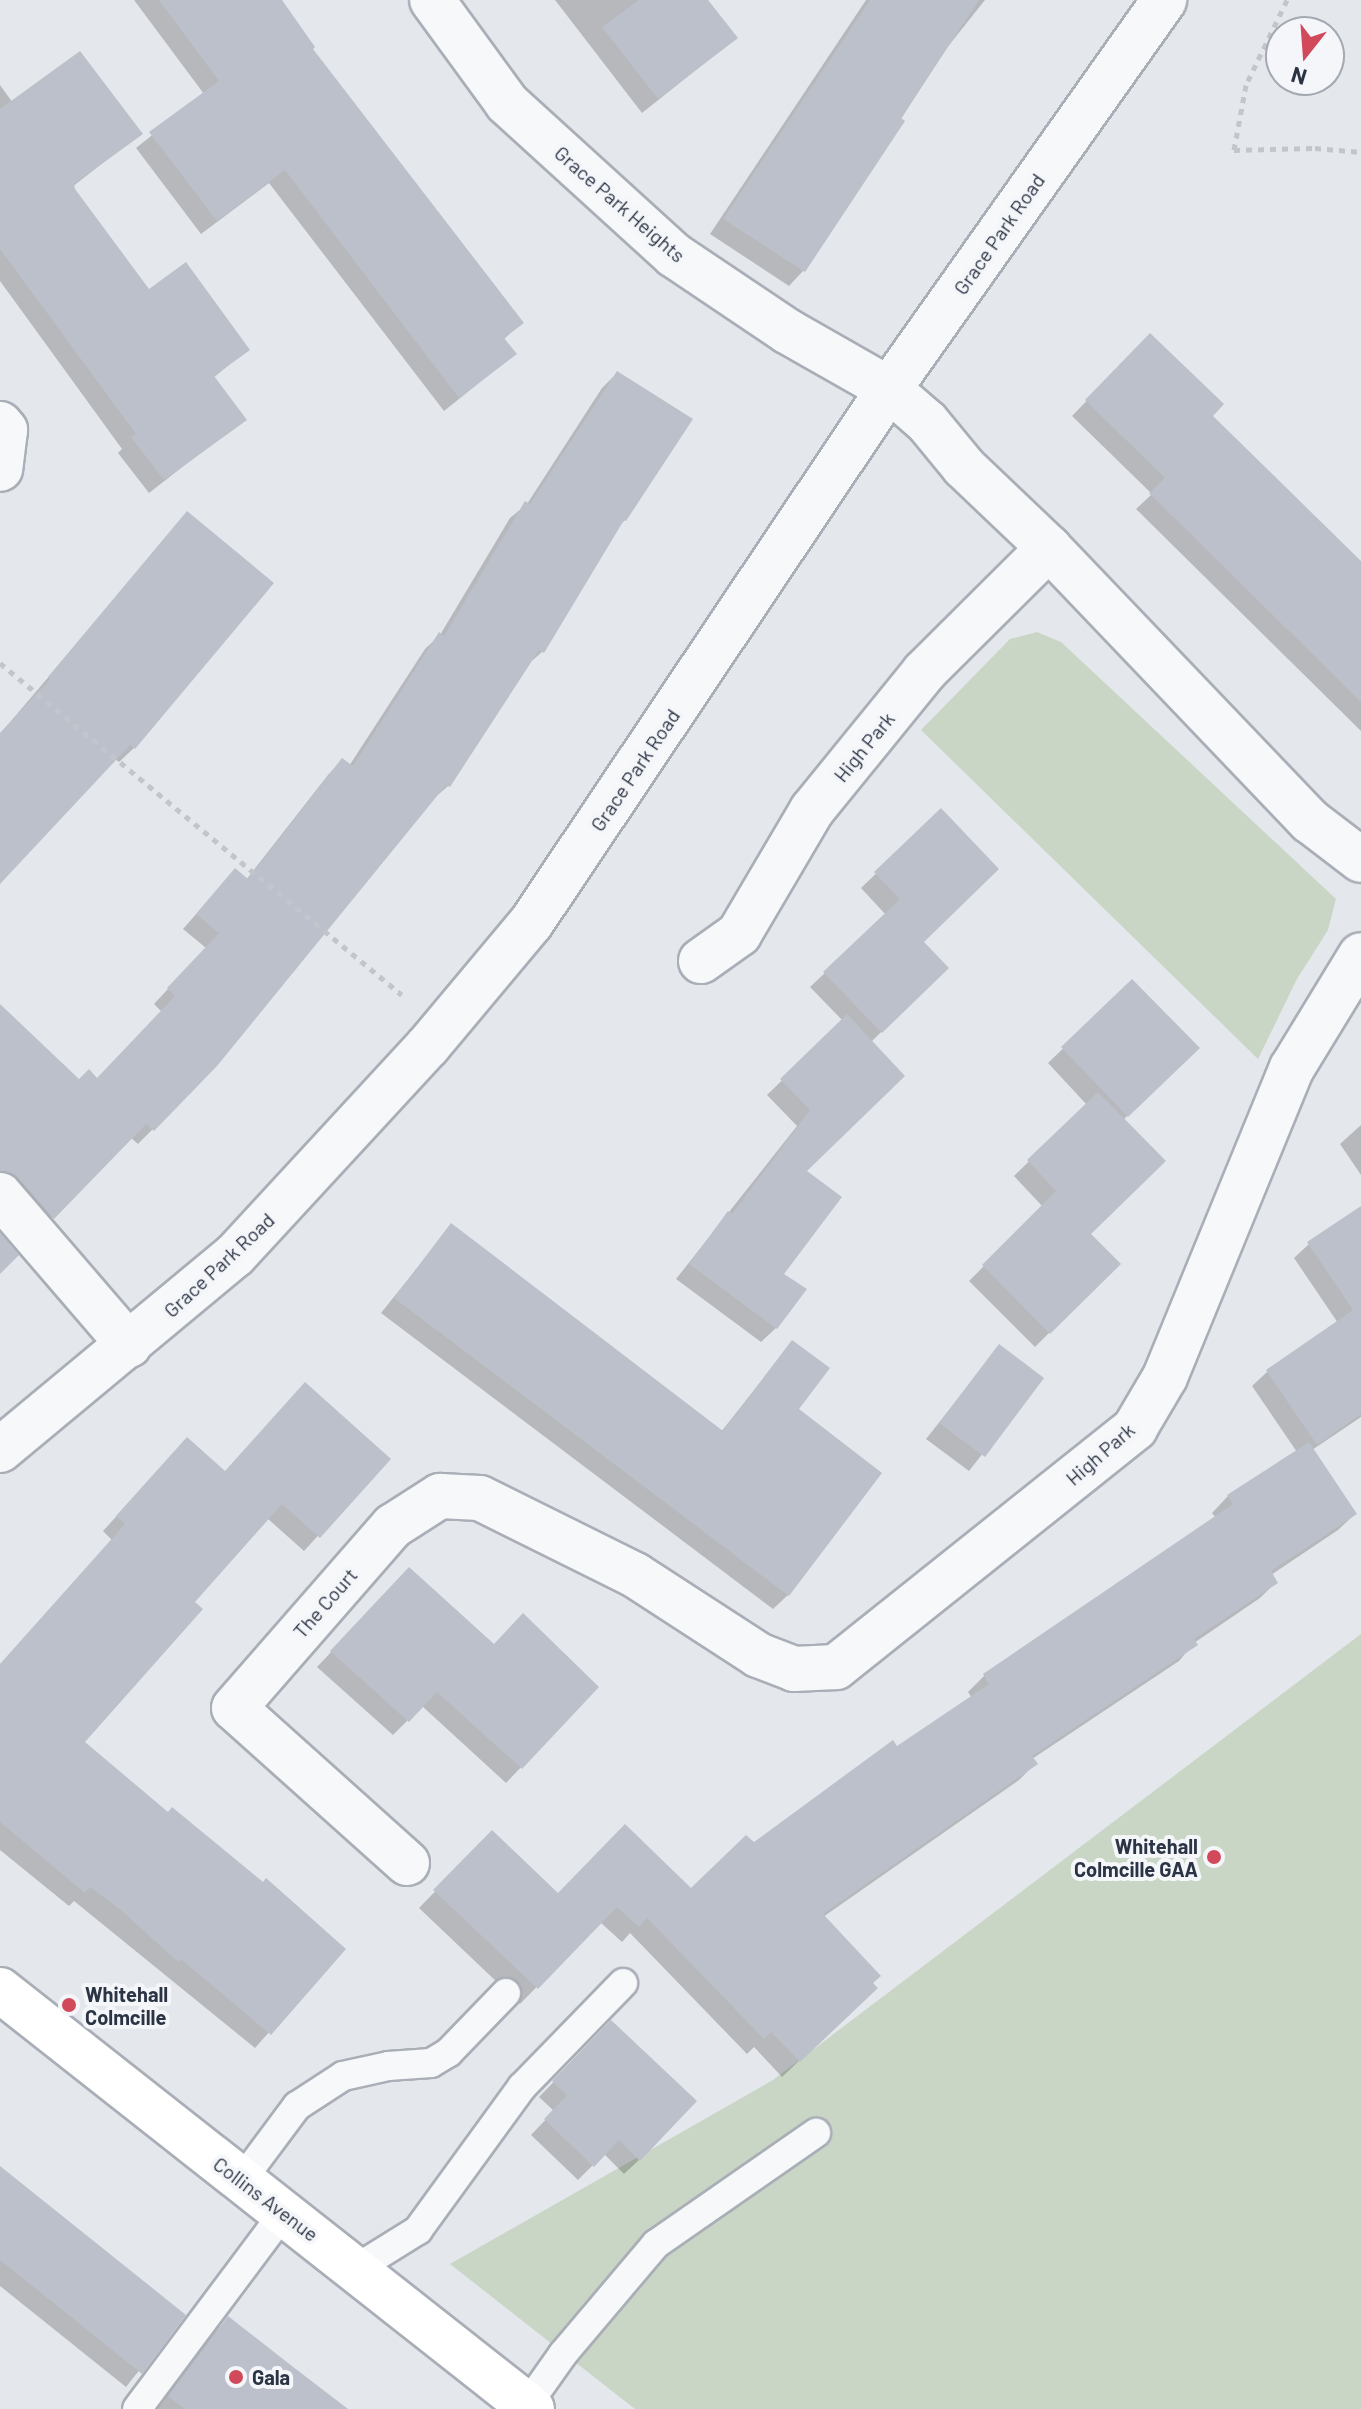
<!DOCTYPE html>
<style>
body{margin:0}
#map{position:relative;width:1361px;height:2409px;overflow:hidden;background:#e4e7ec;font-family:Barlow,sans-serif}
div>[style]{position:absolute}
.green>*{inset:0;background:#c9d6c5}
.shadow>*{inset:0;background:#0003}
.building>*{inset:0;background:#bbc0ca}
.path>*{height:5px;margin-top:-2.5px;transform-origin:0;background:repeating-linear-gradient(90deg,#c2c5cb 0 6px,transparent 0 12px)}
.roads{filter:drop-shadow(2px 0 #a9aeb7) drop-shadow(-2px 0 #a9aeb7) drop-shadow(0 2px #a9aeb7) drop-shadow(0 -2px #a9aeb7)}
.service>*{height:28px;margin:-14px;padding:0 14px;transform-origin:14px;border-radius:14px;background:#f7f8fa}
.minor>*{height:44px;margin:-22px;padding:0 22px;transform-origin:22px;border-radius:22px;background:#f7f8fa}
.tertiary>*{height:44px;margin:-22px;padding:0 22px;transform-origin:22px;border-radius:22px;background:#f7f8fa}
.secondary>*{height:44px;margin:-22px;padding:0 22px;transform-origin:22px;border-radius:22px;background:#fff}
.dots>*{width:22px;height:22px;translate:-50% -50%;box-sizing:border-box;border:4px solid #f4f6f9;border-radius:50%}
span{translate:-50% -50%;white-space:nowrap;text-align:center;line-height:1.15;-webkit-text-stroke:8px #f4f6f9;paint-order:stroke}
.street-label{font-size:20px;color:#2b3445}
.poi-label{font-size:20px;color:#2b3445;font-weight:700}
.right{translate:-100% -50%;text-align:right}
.left{translate:0 -50%;text-align:left}
.north{position:absolute;left:1265px;top:16px;width:80px;height:80px;box-sizing:border-box;background:#f4f6f9;border:2px solid #a4a8b1;border-radius:50%;rotate:197deg;font-size:22px;font-weight:700;line-height:32px;text-align:center;color:#2b3445}
.north::after{content:'';display:block;margin:auto;width:28px;height:36px;background:#d1495b;clip-path:polygon(50% 0,100% 100%,50% 72%,0 100%)}
</style>
<div id="map">
<div class="green">
<div style="clip-path:polygon(1037px 632px,1061px 642px,1336px 899px,1328px 930px,1297px 979px,1258px 1059px,921px 730px,1010px 639px)"></div>
<div style="clip-path:polygon(1361px 1634px,1361px 2409px,635px 2409px,450px 2264px,773px 2080px)"></div>
</div>
<div class="shadow">
<div style="clip-path:polygon(134px 0,279px 0,311px 49px,521px 323px,503px 340px,515px 354px,444px 411px,269px 183px,201px 234px,136px 148px,204px 94px)"></div>
<div style="clip-path:polygon(555px 0,706px 0,736px 38px,642px 113px)"></div>
<div style="clip-path:polygon(866px 0,985px 0,946px 49px,803px 271px,789px 286px,710px 234px)"></div>
<div style="clip-path:polygon(0 85px,13px 103px,140px 134px,72px 187px,149px 291px,247px 350px,213px 378px,244px 419px,149px 493px,118px 453px,122px 449px,0 281px)"></div>
<div style="clip-path:polygon(1150px 336px,1210px 416px,1361px 564px,1361px 731px,1136px 509px,1152px 494px,1072px 416px)"></div>
<div style="clip-path:polygon(617px 373px,625px 520px,616px 529px,542px 652px,526px 666px,448px 786px,432px 800px,216px 1065px,138px 1144px,130px 1137px,38px 1232px,0 1190px,0 1006px,79px 1081px,97px 1080px,162px 1012px,154px 1004px,206px 948px,183px 929px,235px 870px,246px 880px,328px 775px,342px 760px,349px 766px,425px 649px,440px 635px,510px 518px,527px 504px,602px 388px)"></div>
<div style="clip-path:polygon(187px 514px,134px 748px,119px 762px,115px 759px,0 880px,0 734px)"></div>
<div style="clip-path:polygon(941px 811px,921px 943px,946px 968px,871px 1042px,804px 1171px,781px 1274px,776px 1328px,761px 1342px,676px 1279px,797px 1126px,767px 1095px,843px 1021px,810px 987px,886px 915px,861px 888px)"></div>
<div style="clip-path:polygon(1132px 982px,1197px 1048px,1123px 1120px,1088px 1234px,1118px 1264px,1035px 1347px,969px 1281px,1043px 1207px,1014px 1176px,1087px 1105px,1048px 1063px)"></div>
<div style="clip-path:polygon(1361px 1125px,1361px 1175px,1340px 1144px)"></div>
<div style="clip-path:polygon(1361px 1208px,1361px 1417px,1312px 1450px,1355px 1514px,1338px 1530px,1271px 1575px,1276px 1582px,1260px 1598px,1194px 1643px,1179px 1661px,1032px 1759px,1035px 1764px,1019px 1780px,823px 1917px,871px 1984px,859px 2004px,782px 2077px,754px 2047px,747px 2054px,630px 1933px,622px 1942px,600px 1922px,520px 2004px,419px 1908px,492px 1833px,558px 1895px,691px 1891px,972px 1698px,968px 1692px,984px 1676px,1216px 1518px,1212px 1513px,1228px 1496px,1297px 1452px,1252px 1386px,1267px 1372px,1338px 1323px,1294px 1258px,1309px 1244px)"></div>
<div style="clip-path:polygon(451px 1226px,721px 1432px,792px 1342px,796px 1410px,788px 1595px,773px 1609px,381px 1313px)"></div>
<div style="clip-path:polygon(999px 1347px,1041px 1379px,969px 1471px,926px 1439px)"></div>
<div style="clip-path:polygon(173px 1454px,224px 1473px,388px 1459px,304px 1551px,267px 1518px,192px 1602px,82px 1742px,168px 1815px,343px 1949px,255px 2048px,74px 1901px,69px 1906px,0 1850px,0 1666px,112px 1540px,103px 1531px)"></div>
<div style="clip-path:polygon(395px 1584px,493px 1646px,597px 1687px,506px 1783px,422px 1706px,393px 1735px,317px 1667px)"></div>
<div style="clip-path:polygon(611px 2023px,639px 2160px,624px 2174px,604px 2154px,578px 2180px,531px 2135px,554px 2111px,539px 2097px)"></div>
<div style="clip-path:polygon(0 2169px,183px 2315px,126px 2387px,0 2286px)"></div>
<div style="clip-path:polygon(228px 2319px,344px 2409px,156px 2409px,209px 2338px)"></div>
</div>
<div class="building">
<div style="clip-path:polygon(159px 0,282px 0,315px 47px,313px 49px,524px 323px,504px 338px,517px 354px,459px 398px,285px 170px,217px 221px,149px 132px,219px 81px)"></div>
<div style="clip-path:polygon(639px 0,708px 0,738px 38px,658px 99px,602px 27px)"></div>
<div style="clip-path:polygon(870px 0,979px 0,901px 118px,905px 121px,805px 272px,723px 219px)"></div>
<div style="clip-path:polygon(80px 51px,143px 134px,74px 184px,75px 189px,149px 289px,186px 262px,250px 350px,214px 376px,247px 420px,164px 480px,131px 437px,136px 434px,0 249px,0 109px)"></div>
<div style="clip-path:polygon(1150px 333px,1224px 404px,1213px 416px,1361px 561px,1361px 702px,1149px 493px,1165px 478px,1085px 400px)"></div>
<div style="clip-path:polygon(617px 371px,693px 419px,626px 521px,624px 520px,544px 653px,539px 650px,450px 787px,446px 785px,217px 1066px,154px 1131px,146px 1124px,54px 1219px,19px 1179px,0 1171px,0 1004px,79px 1079px,89px 1069px,97px 1078px,175px 996px,167px 988px,219px 933px,196px 914px,235px 868px,248px 879px,342px 758px,353px 766px,439px 632px,444px 636px,525px 501px,530px 504px)"></div>
<div style="clip-path:polygon(187px 511px,274px 583px,135px 749px,130px 745px,0 884px,0 733px,50px 679px,48px 677px)"></div>
<div style="clip-path:polygon(941px 808px,999px 869px,924px 942px,949px 968px,882px 1033px,823px 972px,900px 899px,874px 872px)"></div>
<div style="clip-path:polygon(1132px 979px,1200px 1048px,1128px 1117px,1061px 1047px)"></div>
<div style="clip-path:polygon(847px 1014px,905px 1076px,807px 1171px,842px 1197px,784px 1274px,807px 1289px,777px 1329px,689px 1264px,728px 1211px,732px 1214px,810px 1110px,780px 1079px)"></div>
<div style="clip-path:polygon(1098px 1092px,1166px 1161px,1091px 1234px,1121px 1264px,1050px 1334px,982px 1265px,1056px 1191px,1027px 1160px)"></div>
<div style="clip-path:polygon(1361px 1206px,1361px 1414px,1317px 1445px,1266px 1370px,1353px 1310px,1307px 1242px)"></div>
<div style="clip-path:polygon(451px 1223px,723px 1431px,792px 1340px,830px 1368px,799px 1409px,882px 1473px,789px 1596px,394px 1298px)"></div>
<div style="clip-path:polygon(0 1233px,19px 1255px,0 1274px)"></div>
<div style="clip-path:polygon(999px 1344px,1044px 1378px,985px 1457px,939px 1423px)"></div>
<div style="clip-path:polygon(305px 1382px,391px 1459px,320px 1538px,282px 1504px,195px 1602px,203px 1609px,85px 1742px,168px 1812px,172px 1807px,263px 1882px,266px 1878px,346px 1949px,271px 2035px,181px 1959px,178px 1962px,122px 1911px,90px 1887px,85px 1893px,0 1822px,0 1664px,125px 1524px,116px 1516px,187px 1437px,225px 1471px)"></div>
<div style="clip-path:polygon(1309px 1442px,1357px 1514px,1271px 1571px,1278px 1583px,1194px 1639px,1198px 1645px,1032px 1756px,1038px 1764px,823px 1914px,881px 1976px,873px 1983px,878px 1988px,800px 2062px,771px 2032px,764px 2039px,647px 1918px,639px 1927px,617px 1907px,538px 1989px,433px 1890px,492px 1830px,558px 1893px,625px 1824px,691px 1888px,746px 1835px,754px 1842px,893px 1740px,897px 1746px,989px 1684px,983px 1674px,1233px 1504px,1227px 1495px)"></div>
<div style="clip-path:polygon(409px 1567px,494px 1644px,523px 1613px,599px 1687px,522px 1769px,437px 1692px,409px 1722px,330px 1651px)"></div>
<div style="clip-path:polygon(611px 2020px,697px 2101px,640px 2161px,619px 2140px,594px 2167px,544px 2119px,567px 2095px,552px 2081px)"></div>
<div style="clip-path:polygon(0 2166px,186px 2315px,142px 2374px,0 2260px)"></div>
<div style="clip-path:polygon(228px 2316px,288px 2363px,348px 2409px,185px 2409px,168px 2396px)"></div>
</div>
<div class="path">
<div style="left:1287px;top:0;width:94px;rotate:115.8deg"></div>
<div style="left:1246px;top:85px;width:66px;rotate:100.5deg"></div>
<div style="left:1234px;top:150px;width:81px;rotate:-1.4deg"></div>
<div style="left:1315px;top:148px;width:46px;rotate:5deg"></div>
<div style="left:0;top:663px;width:521px;rotate:39.55deg"></div>
</div>
<div class="roads">
<div class="service">
<div style="left:241px;top:2181px;width:94px;rotate:-53.3deg"></div>
<div style="left:297px;top:2106px;width:55px;rotate:-33.1deg"></div>
<div style="left:343px;top:2076px;width:46px;rotate:-12.5deg"></div>
<div style="left:388px;top:2066px;width:43px;rotate:-4deg"></div>
<div style="left:431px;top:2063px;width:21px;rotate:-31deg"></div>
<div style="left:449px;top:2052px;width:82px;rotate:-46deg"></div>
<div style="left:357px;top:2268px;width:72px;rotate:-31.9deg"></div>
<div style="left:418px;top:2230px;width:177px;rotate:-54deg"></div>
<div style="left:522px;top:2087px;width:145px;rotate:-45.8deg"></div>
<div style="left:527px;top:2405px;width:62px;rotate:-54.8deg"></div>
<div style="left:563px;top:2354px;width:144px;rotate:-49.8deg"></div>
<div style="left:656px;top:2244px;width:195px;rotate:-34.8deg"></div>
<div style="left:137px;top:2409px;width:244px;rotate:-53.2deg"></div>
</div>
<div class="minor">
<div style="left:432px;top:0;width:127px;rotate:53.9deg"></div>
<div style="left:507px;top:103px;width:226px;rotate:42.3deg"></div>
<div style="left:674px;top:255px;width:136px;rotate:33.9deg"></div>
<div style="left:787px;top:331px;width:117px;rotate:29.6deg"></div>
<div style="left:889px;top:389px;width:50px;rotate:41deg"></div>
<div style="left:927px;top:422px;width:58px;rotate:50.6deg"></div>
<div style="left:964px;top:467px;width:117px;rotate:43.6deg"></div>
<div style="left:1049px;top:548px;width:378px;rotate:46.3deg"></div>
<div style="left:1310px;top:821px;width:64px;rotate:37.4deg"></div>
<div style="left:0;top:424px;width:8px;rotate:50deg"></div>
<div style="left:5px;top:430px;width:39px;rotate:97deg"></div>
<div style="left:701px;top:961px;width:47px;rotate:-35.4deg"></div>
<div style="left:739px;top:934px;width:144px;rotate:-59.5deg"></div>
<div style="left:812px;top:810px;width:178px;rotate:-50.9deg"></div>
<div style="left:924px;top:672px;width:176px;rotate:-44.8deg"></div>
<div style="left:0;top:1195px;width:198px;rotate:49.3deg"></div>
<div style="left:407px;top:1863px;width:232px;rotate:-138.1deg"></div>
<div style="left:234px;top:1708px;width:242px;rotate:-48.9deg"></div>
<div style="left:393px;top:1526px;width:56px;rotate:-32.6deg"></div>
<div style="left:440px;top:1496px;width:40px;rotate:2.9deg"></div>
<div style="left:480px;top:1498px;width:173px;rotate:26.4deg"></div>
<div style="left:635px;top:1575px;width:147px;rotate:33deg"></div>
<div style="left:758px;top:1655px;width:39px;rotate:21deg"></div>
<div style="left:794px;top:1669px;width:42px;rotate:-2.7deg"></div>
<div style="left:836px;top:1667px;width:383px;rotate:-38.6deg"></div>
<div style="left:1135px;top:1428px;width:59px;rotate:-59.5deg"></div>
<div style="left:1165px;top:1377px;width:334px;rotate:-67.7deg"></div>
<div style="left:1292px;top:1068px;width:132px;rotate:-58.6deg"></div>
</div>
<div class="tertiary">
<div style="left:0;top:1450px;width:305px;rotate:-39.7deg"></div>
<div style="left:235px;top:1255px;width:284px;rotate:-47.3deg"></div>
<div style="left:428px;top:1046px;width:160px;rotate:-50.1deg"></div>
<div style="left:531px;top:923px;width:643px;rotate:-56.16deg"></div>
<div style="left:889px;top:389px;width:476px;rotate:-54.7deg"></div>
</div>
<div class="secondary">
<div style="left:0;top:1990px;width:677px;rotate:38.22deg"></div>
</div>
</div>
<div class="dots">
<div style="left:1214px;top:1857px;background:#d1495b"></div>
<div style="left:69px;top:2005px;background:#d1495b"></div>
<div style="left:236px;top:2377px;background:#d1495b"></div>
</div>
<div class="street-label">
<span style="left:620px;top:204px;rotate:41deg">Grace Park Heights</span>
<span style="left:999px;top:234px;rotate:-55deg">Grace Park Road</span>
<span style="left:864px;top:747px;rotate:-51deg">High Park</span>
<span style="left:635px;top:770px;rotate:-56deg">Grace Park Road</span>
<span style="left:219px;top:1265px;rotate:-43deg">Grace Park Road</span>
<span style="left:1100px;top:1454px;rotate:-41deg">High Park</span>
<span style="left:325px;top:1603px;rotate:-49deg">The Court</span>
<span style="left:266px;top:2199px;rotate:37deg">Collins Avenue</span>
</div>
<div class="poi-label">
<span class="right" style="left:1198px;top:1858px">Whitehall<br>Colmcille GAA</span>
<span class="left" style="left:85px;top:2006px">Whitehall<br>Colmcille</span>
<span class="left" style="left:252px;top:2377px">Gala</span>
</div>
<div class="north">N</div>
</div>
